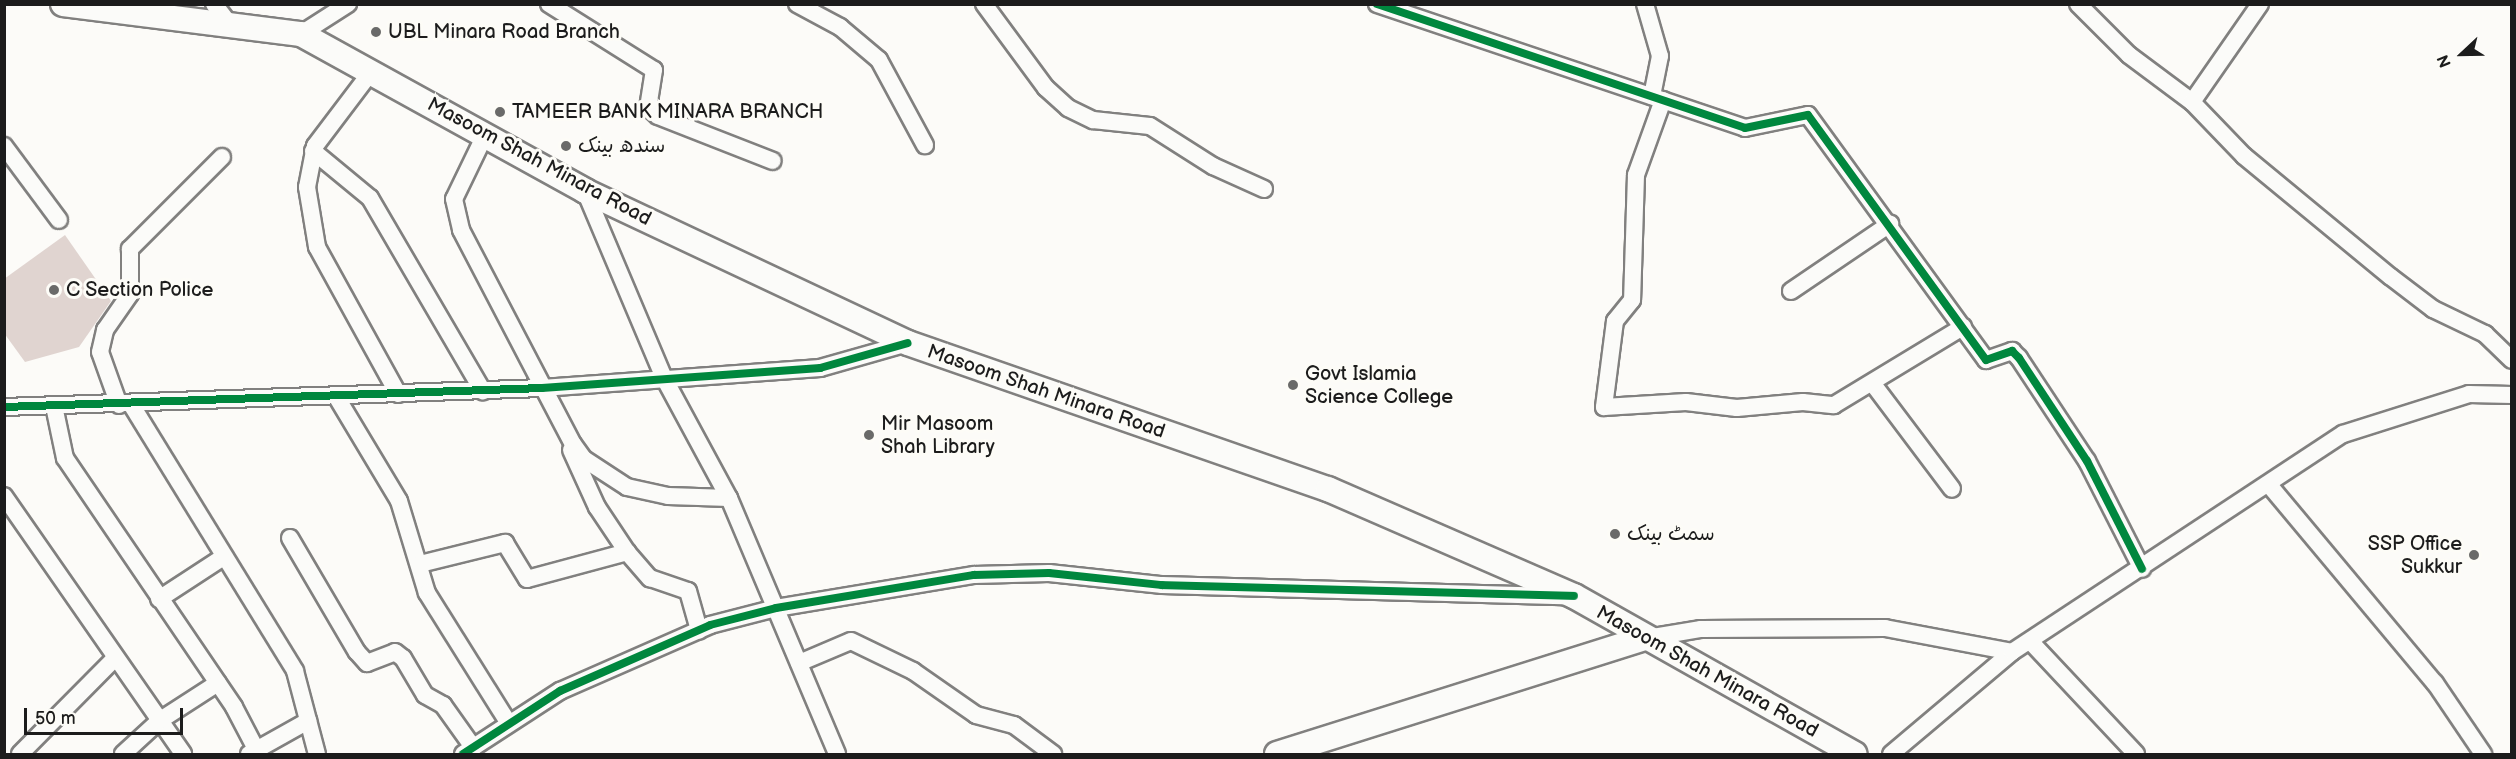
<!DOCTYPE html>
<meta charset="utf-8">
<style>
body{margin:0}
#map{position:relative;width:2516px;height:759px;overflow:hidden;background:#fcfbf8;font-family:"Balsamiq Sans","Playpen Sans Arabic",sans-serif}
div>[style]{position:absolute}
.building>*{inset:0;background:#e0d4d0}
.roads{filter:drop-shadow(2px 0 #81807f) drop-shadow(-2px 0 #81807f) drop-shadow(0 2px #81807f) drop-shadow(0 -2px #81807f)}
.street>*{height:16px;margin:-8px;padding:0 8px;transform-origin:8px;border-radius:8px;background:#fbfbf9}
.secondary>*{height:24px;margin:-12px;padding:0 12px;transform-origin:12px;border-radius:12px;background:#fbfbf9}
.cycleway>*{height:8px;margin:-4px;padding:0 4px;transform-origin:4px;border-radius:4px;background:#00873e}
.dots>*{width:16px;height:16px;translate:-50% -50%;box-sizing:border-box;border:3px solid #fdfcf7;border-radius:50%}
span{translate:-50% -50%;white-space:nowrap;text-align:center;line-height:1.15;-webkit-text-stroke:6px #fdfcf7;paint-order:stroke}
.poi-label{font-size:20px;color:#1c1c1c}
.left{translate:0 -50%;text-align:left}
.right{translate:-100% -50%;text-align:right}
.street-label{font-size:20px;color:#1c1c1c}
.frame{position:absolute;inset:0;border:6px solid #1c1c1c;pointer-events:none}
.north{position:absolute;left:2432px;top:24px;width:60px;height:60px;-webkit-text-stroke:4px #fdfcf7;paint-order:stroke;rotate:248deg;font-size:16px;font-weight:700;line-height:24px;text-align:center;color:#1c1c1c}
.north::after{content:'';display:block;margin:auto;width:21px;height:27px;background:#1c1c1c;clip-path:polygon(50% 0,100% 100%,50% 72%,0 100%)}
.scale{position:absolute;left:24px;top:708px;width:159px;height:27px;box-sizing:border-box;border:3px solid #1c1c1c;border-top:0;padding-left:8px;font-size:18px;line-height:21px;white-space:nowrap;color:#1c1c1c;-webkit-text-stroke:4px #fdfcf7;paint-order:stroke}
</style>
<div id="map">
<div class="building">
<div style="clip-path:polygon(65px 235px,111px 301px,79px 347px,25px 362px,4px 333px,4px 279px)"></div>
</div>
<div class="roads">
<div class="street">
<div style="left:214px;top:4px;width:24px;rotate:52deg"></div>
<div style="left:549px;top:4px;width:124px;rotate:32.2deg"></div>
<div style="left:654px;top:70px;width:37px;rotate:99deg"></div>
<div style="left:648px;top:107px;width:13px;rotate:42deg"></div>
<div style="left:658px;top:116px;width:123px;rotate:21.4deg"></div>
<div style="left:797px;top:4px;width:49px;rotate:28.1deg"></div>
<div style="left:840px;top:27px;width:51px;rotate:40.2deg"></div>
<div style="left:879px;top:60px;width:97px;rotate:61.6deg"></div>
<div style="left:984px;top:4px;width:104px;rotate:53.6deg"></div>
<div style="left:1046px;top:88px;width:30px;rotate:42deg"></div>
<div style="left:1068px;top:108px;width:28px;rotate:26deg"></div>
<div style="left:1093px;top:120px;width:57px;rotate:6deg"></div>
<div style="left:1150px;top:126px;width:75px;rotate:32.4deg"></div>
<div style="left:1213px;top:166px;width:56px;rotate:24.3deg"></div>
<div style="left:1377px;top:4px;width:388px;rotate:18.6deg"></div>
<div style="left:1745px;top:128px;width:64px;rotate:-11.7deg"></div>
<div style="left:1808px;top:115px;width:303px;rotate:54deg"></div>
<div style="left:1986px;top:360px;width:28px;rotate:-19deg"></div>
<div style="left:2012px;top:351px;width:10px;rotate:45deg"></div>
<div style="left:2019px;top:358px;width:123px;rotate:56.6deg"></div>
<div style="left:2087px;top:461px;width:121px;rotate:63deg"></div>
<div style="left:1645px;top:4px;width:54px;rotate:73.9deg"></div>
<div style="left:1660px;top:56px;width:41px;rotate:101.3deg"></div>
<div style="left:2078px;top:4px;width:72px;rotate:45deg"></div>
<div style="left:2129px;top:55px;width:79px;rotate:36.7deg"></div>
<div style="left:2192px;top:102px;width:75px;rotate:46.1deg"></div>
<div style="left:2244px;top:156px;width:190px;rotate:39.5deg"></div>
<div style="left:2391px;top:277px;width:53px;rotate:37.3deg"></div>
<div style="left:2433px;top:309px;width:58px;rotate:25.7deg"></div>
<div style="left:2485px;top:334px;width:37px;rotate:44deg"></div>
<div style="left:301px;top:34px;width:56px;rotate:-32.6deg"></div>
<div style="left:371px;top:72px;width:93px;rotate:127.1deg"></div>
<div style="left:315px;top:146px;width:42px;rotate:101deg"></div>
<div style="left:307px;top:187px;width:61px;rotate:80.5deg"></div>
<div style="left:317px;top:247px;width:168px;rotate:61.1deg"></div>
<div style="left:1663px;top:100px;width:80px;rotate:109.8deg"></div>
<div style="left:1636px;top:175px;width:125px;rotate:91.8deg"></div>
<div style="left:1632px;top:300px;width:27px;rotate:129deg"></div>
<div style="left:1615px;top:321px;width:87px;rotate:97.3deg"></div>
<div style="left:1604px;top:407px;width:82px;rotate:-3.5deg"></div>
<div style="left:1686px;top:402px;width:51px;rotate:6.7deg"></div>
<div style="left:1737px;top:408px;width:66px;rotate:-5.2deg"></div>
<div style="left:1803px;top:402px;width:31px;rotate:6deg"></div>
<div style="left:1834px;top:405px;width:151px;rotate:-31.2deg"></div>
<div style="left:2192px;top:102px;width:119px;rotate:-55.2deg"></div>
<div style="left:485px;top:135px;width:71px;rotate:115.8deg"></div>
<div style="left:454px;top:199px;width:32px;rotate:77deg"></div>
<div style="left:461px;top:230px;width:242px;rotate:62.4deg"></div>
<div style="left:573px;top:444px;width:19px;rotate:54deg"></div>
<div style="left:584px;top:459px;width:51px;rotate:33.1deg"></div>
<div style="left:627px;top:487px;width:42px;rotate:12.4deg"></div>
<div style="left:668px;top:496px;width:61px;rotate:1.9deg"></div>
<div style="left:4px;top:146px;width:92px;rotate:53.4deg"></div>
<div style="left:313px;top:151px;width:74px;rotate:39.5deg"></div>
<div style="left:370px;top:198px;width:224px;rotate:59.7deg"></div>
<div style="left:585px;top:191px;width:203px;rotate:67.1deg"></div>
<div style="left:664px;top:378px;width:136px;rotate:61.6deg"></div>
<div style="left:729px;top:498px;width:278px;rotate:67.1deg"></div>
<div style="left:1791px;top:291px;width:120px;rotate:-34.1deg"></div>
<div style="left:1873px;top:384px;width:131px;rotate:53deg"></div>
<div style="left:336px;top:396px;width:122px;rotate:59deg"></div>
<div style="left:399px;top:501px;width:96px;rotate:73.1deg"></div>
<div style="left:427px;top:593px;width:152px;rotate:57.9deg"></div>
<div style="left:131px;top:404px;width:313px;rotate:58.4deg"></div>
<div style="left:295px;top:671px;width:86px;rotate:75.2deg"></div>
<div style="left:119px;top:405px;width:56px;rotate:-109.7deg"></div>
<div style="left:100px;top:352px;width:23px;rotate:-77deg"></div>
<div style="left:105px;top:330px;width:44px;rotate:-55.2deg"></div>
<div style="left:130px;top:294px;width:45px;rotate:-90deg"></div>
<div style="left:130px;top:249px;width:130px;rotate:-45deg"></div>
<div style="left:54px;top:406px;width:53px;rotate:78.1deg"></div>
<div style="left:65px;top:458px;width:301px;rotate:55.8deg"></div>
<div style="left:234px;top:707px;width:47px;rotate:62.4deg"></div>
<div style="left:4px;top:407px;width:538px;rotate:-2.02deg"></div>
<div style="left:542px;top:388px;width:279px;rotate:-4.1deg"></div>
<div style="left:820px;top:368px;width:91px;rotate:-15.9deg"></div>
<div style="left:571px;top:450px;width:63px;rotate:65.5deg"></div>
<div style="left:597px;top:507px;width:54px;rotate:56.3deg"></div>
<div style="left:2270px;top:486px;width:257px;rotate:50.1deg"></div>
<div style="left:2435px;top:683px;width:86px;rotate:55.9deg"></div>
<div style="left:4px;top:496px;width:314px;rotate:55.2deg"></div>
<div style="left:290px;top:538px;width:132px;rotate:59.6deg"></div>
<div style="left:357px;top:652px;width:15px;rotate:48deg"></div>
<div style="left:367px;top:663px;width:30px;rotate:-21deg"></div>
<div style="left:395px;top:652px;width:10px;rotate:37deg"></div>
<div style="left:403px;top:658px;width:43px;rotate:59.3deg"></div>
<div style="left:425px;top:695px;width:21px;rotate:29deg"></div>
<div style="left:443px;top:705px;width:52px;rotate:54.5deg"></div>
<div style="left:420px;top:564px;width:88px;rotate:-13.9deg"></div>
<div style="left:505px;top:543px;width:42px;rotate:58.6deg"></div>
<div style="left:527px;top:579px;width:104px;rotate:-15.1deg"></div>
<div style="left:627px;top:552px;width:35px;rotate:49deg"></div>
<div style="left:650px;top:578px;width:40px;rotate:18.9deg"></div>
<div style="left:688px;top:591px;width:41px;rotate:74.2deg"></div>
<div style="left:159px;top:599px;width:75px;rotate:-33.1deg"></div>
<div style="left:1647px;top:638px;width:55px;rotate:-9.5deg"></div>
<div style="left:1701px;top:629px;width:184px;rotate:-0.3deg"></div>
<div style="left:1885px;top:628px;width:129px;rotate:10.7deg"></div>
<div style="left:2030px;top:641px;width:155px;rotate:46.8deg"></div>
<div style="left:799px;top:663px;width:56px;rotate:-22.9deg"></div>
<div style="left:851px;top:641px;width:69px;rotate:25.8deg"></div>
<div style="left:913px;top:671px;width:77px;rotate:34.9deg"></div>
<div style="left:976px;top:715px;width:39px;rotate:15deg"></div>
<div style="left:1014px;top:725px;width:49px;rotate:36.6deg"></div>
<div style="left:20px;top:754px;width:134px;rotate:-45.3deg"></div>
<div style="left:123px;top:754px;width:49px;rotate:-42.5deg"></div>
<div style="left:159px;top:721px;width:70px;rotate:-32.8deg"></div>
<div style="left:249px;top:754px;width:68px;rotate:-29.2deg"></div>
<div style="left:463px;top:754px;width:116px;rotate:-33deg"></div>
<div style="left:560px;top:691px;width:164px;rotate:-23.7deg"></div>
<div style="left:710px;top:625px;width:68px;rotate:-14.4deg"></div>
<div style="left:776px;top:608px;width:201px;rotate:-9.5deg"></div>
<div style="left:974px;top:575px;width:75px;rotate:-1.5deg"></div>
<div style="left:1049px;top:573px;width:114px;rotate:6.1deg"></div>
<div style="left:1162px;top:585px;width:401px;rotate:1.6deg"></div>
<div style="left:1891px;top:754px;width:158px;rotate:-40.1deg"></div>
<div style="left:2012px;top:652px;width:396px;rotate:-33.4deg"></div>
<div style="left:2343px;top:434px;width:132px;rotate:-17.6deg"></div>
<div style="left:2469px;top:394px;width:43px;rotate:1.3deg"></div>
</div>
<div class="secondary">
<div style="left:63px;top:4px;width:240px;rotate:7.2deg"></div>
<div style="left:301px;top:34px;width:325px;rotate:28.9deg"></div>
<div style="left:585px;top:191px;width:357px;rotate:25.2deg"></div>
<div style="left:908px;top:343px;width:445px;rotate:19.2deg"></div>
<div style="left:1328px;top:489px;width:268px;rotate:23.5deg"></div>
<div style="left:1574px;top:596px;width:322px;rotate:29.4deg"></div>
<div style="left:1277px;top:754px;width:387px;rotate:-17.5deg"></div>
</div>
</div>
<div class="cycleway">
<div style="left:1377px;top:4px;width:388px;rotate:18.6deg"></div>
<div style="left:1745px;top:128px;width:64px;rotate:-11.7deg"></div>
<div style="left:1808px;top:115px;width:303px;rotate:54deg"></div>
<div style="left:1986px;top:360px;width:28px;rotate:-19deg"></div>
<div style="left:2012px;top:351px;width:10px;rotate:45deg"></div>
<div style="left:2019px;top:358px;width:123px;rotate:56.6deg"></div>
<div style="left:2087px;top:461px;width:121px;rotate:63deg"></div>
<div style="left:4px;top:407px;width:538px;rotate:-2.02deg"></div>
<div style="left:542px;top:388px;width:279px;rotate:-4.1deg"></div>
<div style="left:820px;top:368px;width:91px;rotate:-15.9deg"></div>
<div style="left:463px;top:754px;width:116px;rotate:-33deg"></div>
<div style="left:560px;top:691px;width:164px;rotate:-23.7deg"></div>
<div style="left:710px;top:625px;width:68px;rotate:-14.4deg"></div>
<div style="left:776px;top:608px;width:201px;rotate:-9.5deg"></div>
<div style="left:974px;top:575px;width:75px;rotate:-1.5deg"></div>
<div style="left:1049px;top:573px;width:114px;rotate:6.1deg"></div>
<div style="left:1162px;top:585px;width:412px;rotate:1.5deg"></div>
</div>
<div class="dots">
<div style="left:376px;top:32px;background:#6a6a69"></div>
<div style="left:500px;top:112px;background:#6a6a69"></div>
<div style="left:566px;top:146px;background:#6a6a69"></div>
<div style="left:54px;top:290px;background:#6a6a69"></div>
<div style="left:1293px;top:385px;background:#6a6a69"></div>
<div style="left:869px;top:435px;background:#6a6a69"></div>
<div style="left:1615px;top:534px;background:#6a6a69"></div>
<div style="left:2474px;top:555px;background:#6a6a69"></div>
</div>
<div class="poi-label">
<span class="left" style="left:388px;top:32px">UBL Minara Road Branch</span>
<span class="left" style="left:512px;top:112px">TAMEER BANK MINARA BRANCH</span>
<span class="left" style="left:578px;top:146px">سندھ بینک</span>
<span class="left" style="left:66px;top:290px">C Section Police</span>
<span class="left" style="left:1305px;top:386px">Govt Islamia<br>Science College</span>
<span class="left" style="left:881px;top:436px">Mir Masoom<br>Shah Library</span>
<span class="left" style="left:1627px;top:534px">سمٹ بینک</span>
<span class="right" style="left:2462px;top:556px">SSP Office<br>Sukkur</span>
</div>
<div class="street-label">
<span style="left:539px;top:162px;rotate:28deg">Masoom Shah Minara Road</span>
<span style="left:1046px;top:392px;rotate:19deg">Masoom Shah Minara Road</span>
<span style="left:1707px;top:672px;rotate:29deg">Masoom Shah Minara Road</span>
</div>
<div class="frame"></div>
<div class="north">N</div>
<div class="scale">50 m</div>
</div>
